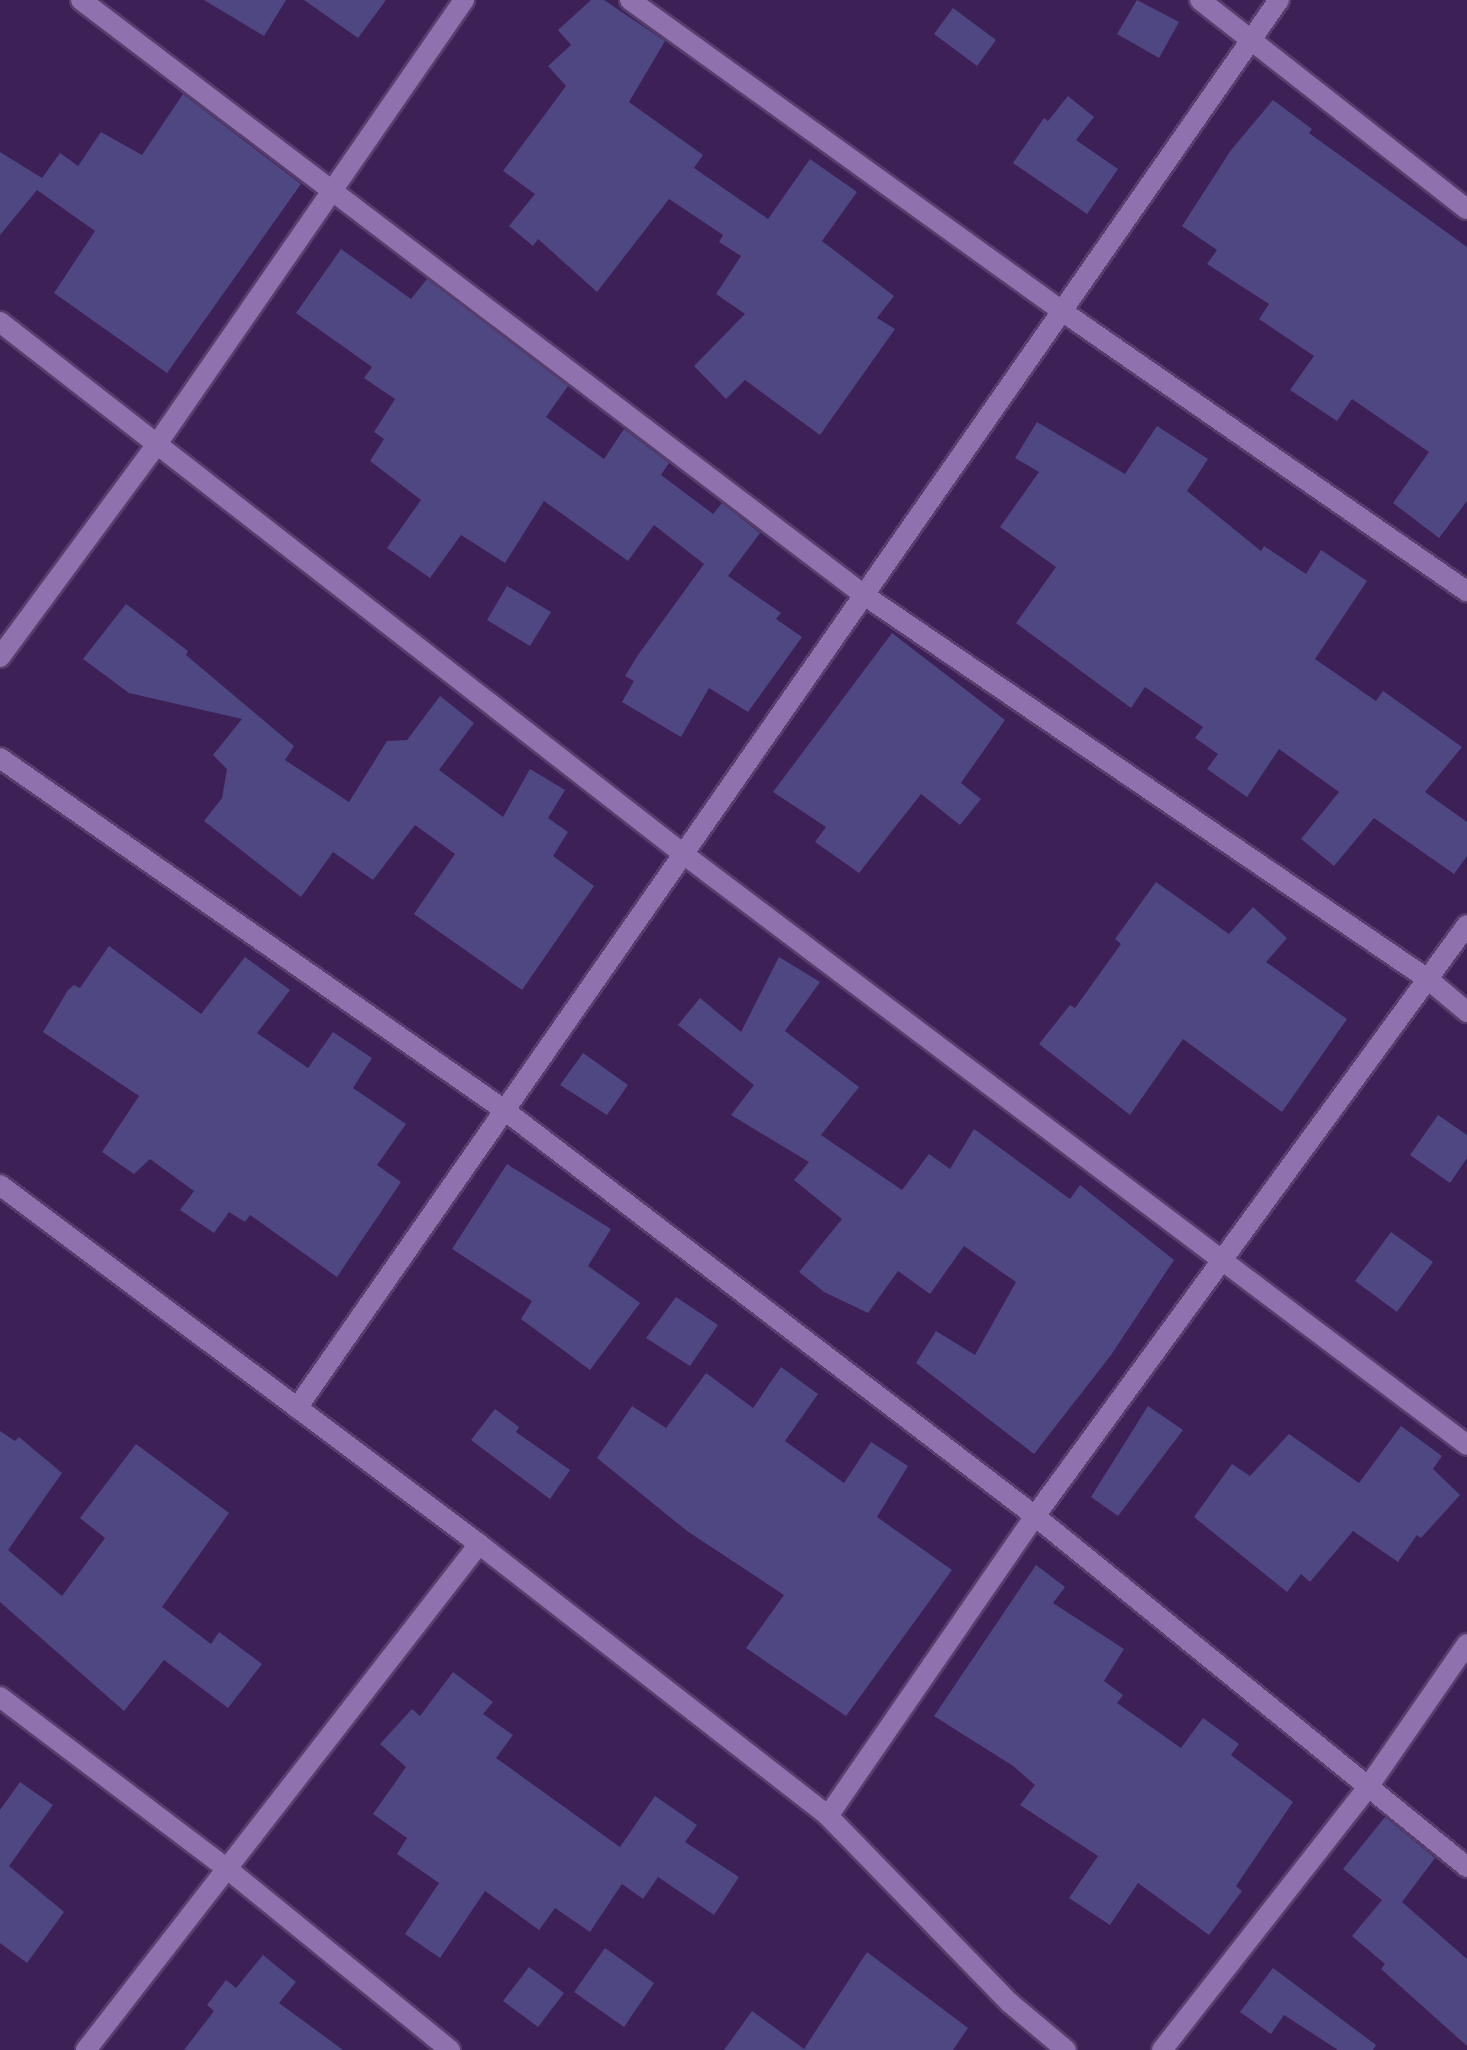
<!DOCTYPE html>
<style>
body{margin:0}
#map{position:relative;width:1467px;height:2050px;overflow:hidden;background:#3d2055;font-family:Lato,sans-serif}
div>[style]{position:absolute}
.building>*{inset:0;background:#4e4782}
.roads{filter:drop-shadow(2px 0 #583d6c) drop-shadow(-2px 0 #583d6c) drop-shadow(0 2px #583d6c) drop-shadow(0 -2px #583d6c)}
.street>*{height:20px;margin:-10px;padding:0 10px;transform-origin:10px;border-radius:10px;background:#8f71ad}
span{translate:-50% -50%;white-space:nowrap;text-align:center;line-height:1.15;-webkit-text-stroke:7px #33154a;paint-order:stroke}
</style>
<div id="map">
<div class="building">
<div style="clip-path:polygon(204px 0,286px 0,264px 36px)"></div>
<div style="clip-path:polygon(304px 0,386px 0,358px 38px)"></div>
<div style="clip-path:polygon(591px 0,604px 0,665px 41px,629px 102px,703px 155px,694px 168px,768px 219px,810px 159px,857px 192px,822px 241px,894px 296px,877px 318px,895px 329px,820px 435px,745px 380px,726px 399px,694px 366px,745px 314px,716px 294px,741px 256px,719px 242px,723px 235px,669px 199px,597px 292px,538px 239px,533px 246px,509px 226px,535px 194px,503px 171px,566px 86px,548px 66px,571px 45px,558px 30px)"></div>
<div style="clip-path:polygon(1137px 0,1179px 22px,1159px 58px,1117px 34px)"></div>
<div style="clip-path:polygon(953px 8px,996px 40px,977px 66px,934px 34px)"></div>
<div style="clip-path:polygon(183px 94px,301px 184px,167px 373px,54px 293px,95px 231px,37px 190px,0 235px,0 152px,42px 178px,60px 153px,78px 166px,101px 132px,142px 155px)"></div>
<div style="clip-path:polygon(1068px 96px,1094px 117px,1076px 140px,1118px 169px,1087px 214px,1013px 163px,1044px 118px,1048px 121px)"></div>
<div style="clip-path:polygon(1273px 100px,1312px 129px,1309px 133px,1467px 247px,1467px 501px,1439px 538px,1393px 503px,1429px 452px,1352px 399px,1337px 421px,1290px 390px,1314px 356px,1259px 319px,1269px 304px,1207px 264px,1217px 250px,1182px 226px,1231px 150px)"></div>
<div style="clip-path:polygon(341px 249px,411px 299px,427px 279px,568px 386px,546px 417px,604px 459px,624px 429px,669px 463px,661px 475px,713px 514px,722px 503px,760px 533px,728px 576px,781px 613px,776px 619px,802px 637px,748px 712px,709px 688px,681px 737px,622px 702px,634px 681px,625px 676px,638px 655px,704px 564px,654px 525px,628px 561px,544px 501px,505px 563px,461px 535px,430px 578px,387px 548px,421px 500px,370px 461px,384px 439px,374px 432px,395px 399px,364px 378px,372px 367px,296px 313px)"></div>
<div style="clip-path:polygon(1037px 422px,1125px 474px,1157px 426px,1208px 459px,1187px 491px,1261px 551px,1264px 546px,1306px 574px,1321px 550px,1367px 581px,1315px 659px,1376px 701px,1383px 691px,1462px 747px,1425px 792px,1467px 822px,1467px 856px,1454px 874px,1374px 818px,1334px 866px,1301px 839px,1339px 792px,1279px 749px,1247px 797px,1207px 769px,1218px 754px,1195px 738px,1203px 727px,1145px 687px,1131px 708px,1016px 623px,1056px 567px,1000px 527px,1039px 472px,1015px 458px)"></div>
<div style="clip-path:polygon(507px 586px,551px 612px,530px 646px,487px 620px)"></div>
<div style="clip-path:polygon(126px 604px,188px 651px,186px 655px,294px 746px,285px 760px,349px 802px,387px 741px,407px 740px,440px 696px,474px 723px,439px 770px,503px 817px,530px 769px,565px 790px,548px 818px,568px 832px,553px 856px,594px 886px,522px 990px,414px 914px,455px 854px,415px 825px,373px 880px,333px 852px,301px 897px,204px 821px,222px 798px,227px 769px,213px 755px,242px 719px,129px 693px,83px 659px)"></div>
<div style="clip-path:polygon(892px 633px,1005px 720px,961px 783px,981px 799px,960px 825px,921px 794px,859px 873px,815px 842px,826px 827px,773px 792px)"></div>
<div style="clip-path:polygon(1156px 882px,1229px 934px,1253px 907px,1287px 938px,1266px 962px,1347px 1019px,1282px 1112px,1183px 1039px,1130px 1115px,1039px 1044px,1070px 1005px,1075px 1008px,1121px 944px,1115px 939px)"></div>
<div style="clip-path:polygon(109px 946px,201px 1014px,245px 957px,290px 990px,257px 1033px,308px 1068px,333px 1032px,372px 1058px,353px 1088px,406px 1124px,377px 1165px,401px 1182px,337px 1277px,250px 1215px,245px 1222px,229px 1212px,214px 1233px,180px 1210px,194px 1191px,150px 1159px,134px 1174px,102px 1152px,139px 1096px,43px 1032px,68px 990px,74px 985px,80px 988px)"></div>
<div style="clip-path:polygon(779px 957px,820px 982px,785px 1031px,859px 1087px,821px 1135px,902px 1190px,929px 1154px,950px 1169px,974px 1129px,1070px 1199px,1080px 1185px,1174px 1260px,1111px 1355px,1034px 1454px,916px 1363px,936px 1331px,975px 1355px,1016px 1282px,964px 1246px,930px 1294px,898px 1271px,868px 1313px,824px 1292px,799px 1272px,842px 1219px,794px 1180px,809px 1162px,731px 1115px,754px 1085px,678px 1025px,700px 998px,741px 1032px)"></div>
<div style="clip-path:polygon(583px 1053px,628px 1085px,607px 1115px,560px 1085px)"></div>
<div style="clip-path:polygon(1438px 1115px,1467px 1135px,1467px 1158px,1450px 1183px,1410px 1155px)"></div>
<div style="clip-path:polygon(507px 1164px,611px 1229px,588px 1266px,640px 1303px,590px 1370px,521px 1319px,532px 1301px,452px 1249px)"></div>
<div style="clip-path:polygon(1391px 1232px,1433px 1262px,1397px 1312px,1355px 1281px)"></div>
<div style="clip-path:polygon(676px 1297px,718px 1325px,690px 1366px,646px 1338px)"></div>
<div style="clip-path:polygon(781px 1367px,818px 1394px,785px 1441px,844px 1483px,871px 1442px,908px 1466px,877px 1517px,952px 1570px,846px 1716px,746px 1648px,784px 1595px,687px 1531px,597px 1458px,632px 1406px,666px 1428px,706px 1373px,753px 1408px)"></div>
<div style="clip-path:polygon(1148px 1406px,1183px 1430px,1118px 1516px,1091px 1497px)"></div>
<div style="clip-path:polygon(495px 1409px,519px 1427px,516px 1432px,570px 1470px,550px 1499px,471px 1440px)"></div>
<div style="clip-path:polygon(1401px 1426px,1442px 1456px,1433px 1469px,1460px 1495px,1421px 1538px,1417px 1535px,1398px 1562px,1353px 1531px,1310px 1582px,1301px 1574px,1287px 1592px,1194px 1517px,1232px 1464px,1250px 1476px,1289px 1434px,1359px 1483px)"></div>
<div style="clip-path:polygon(0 1431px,15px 1441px,19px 1437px,62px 1473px,8px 1550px,62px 1596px,105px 1538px,80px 1518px,136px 1444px,229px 1513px,162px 1607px,211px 1644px,219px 1632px,262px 1664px,228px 1708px,164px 1660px,124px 1711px,0 1602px)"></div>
<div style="clip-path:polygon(1036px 1565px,1065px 1587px,1053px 1603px,1124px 1649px,1104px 1681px,1123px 1695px,1117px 1703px,1181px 1748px,1203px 1718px,1239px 1744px,1231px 1755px,1293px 1802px,1236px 1886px,1242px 1891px,1209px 1935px,1138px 1883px,1110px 1925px,1069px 1898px,1098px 1856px,1020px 1805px,1035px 1785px,1013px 1766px,934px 1716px)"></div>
<div style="clip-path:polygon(453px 1672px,493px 1702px,483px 1714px,513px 1735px,496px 1758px,620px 1847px,655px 1796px,697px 1825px,685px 1842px,739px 1877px,714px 1915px,658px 1877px,643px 1899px,622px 1884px,590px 1932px,555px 1908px,539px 1930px,485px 1891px,440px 1958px,405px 1934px,439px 1883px,397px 1854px,407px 1838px,373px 1814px,406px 1767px,380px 1744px,412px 1709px,420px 1716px)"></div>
<div style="clip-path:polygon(20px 1782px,53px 1805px,9px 1866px,64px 1912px,27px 1963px,0 1943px,0 1810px)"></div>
<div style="clip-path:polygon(1385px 1817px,1435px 1858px,1402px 1902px,1467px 1959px,1467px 2046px,1381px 1969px,1385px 1964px,1352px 1936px,1382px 1900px,1343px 1869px)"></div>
<div style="clip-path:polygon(605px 1948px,654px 1983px,624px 2027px,574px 1992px)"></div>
<div style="clip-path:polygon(867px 1952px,968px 2028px,953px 2050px,724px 2050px,752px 2011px,804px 2049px)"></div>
<div style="clip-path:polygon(263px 1955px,296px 1982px,279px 2003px,343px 2050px,184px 2050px,214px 2011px,207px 2005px,226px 1980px,236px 1988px)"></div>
<div style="clip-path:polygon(529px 1967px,564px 1993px,538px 2027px,503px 2001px)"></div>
<div style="clip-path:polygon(1273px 1968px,1376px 2045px,1373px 2050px,1338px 2050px,1284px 2015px,1271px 2034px,1240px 2012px)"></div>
</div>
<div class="roads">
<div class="street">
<div style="left:81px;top:0;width:983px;rotate:37.23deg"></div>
<div style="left:864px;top:595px;width:684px;rotate:34.27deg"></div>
<div style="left:1429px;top:980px;width:50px;rotate:40.1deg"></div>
<div style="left:630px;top:0;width:529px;rotate:35.76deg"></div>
<div style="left:1059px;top:309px;width:496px;rotate:34.7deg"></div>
<div style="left:1200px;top:0;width:339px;rotate:38.1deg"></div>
<div style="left:0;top:322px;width:869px;rotate:37.9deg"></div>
<div style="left:686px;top:856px;width:978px;rotate:37.02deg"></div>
<div style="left:0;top:657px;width:265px;rotate:-53.6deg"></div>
<div style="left:157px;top:444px;width:540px;rotate:-55.34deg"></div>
<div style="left:0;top:758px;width:613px;rotate:34.91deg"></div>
<div style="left:503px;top:1109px;width:670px;rotate:37.42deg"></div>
<div style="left:1035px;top:1516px;width:557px;rotate:39.09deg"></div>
<div style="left:0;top:1185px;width:599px;rotate:36.85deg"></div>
<div style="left:479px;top:1544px;width:442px;rotate:37.9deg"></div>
<div style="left:828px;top:1816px;width:261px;rotate:45.8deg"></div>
<div style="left:1010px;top:2003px;width:73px;rotate:40deg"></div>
<div style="left:297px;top:1408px;width:1717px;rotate:-55.11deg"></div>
<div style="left:0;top:1697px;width:282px;rotate:37.1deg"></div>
<div style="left:225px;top:1867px;width:290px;rotate:39.1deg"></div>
<div style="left:828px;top:1816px;width:364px;rotate:-55.4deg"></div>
<div style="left:1035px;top:1516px;width:732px;rotate:-53.83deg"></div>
<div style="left:86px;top:2050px;width:641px;rotate:-52.16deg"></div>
<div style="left:1162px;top:2050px;width:334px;rotate:-51.9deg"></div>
<div style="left:1368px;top:1787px;width:174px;rotate:-55.3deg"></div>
</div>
</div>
</div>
